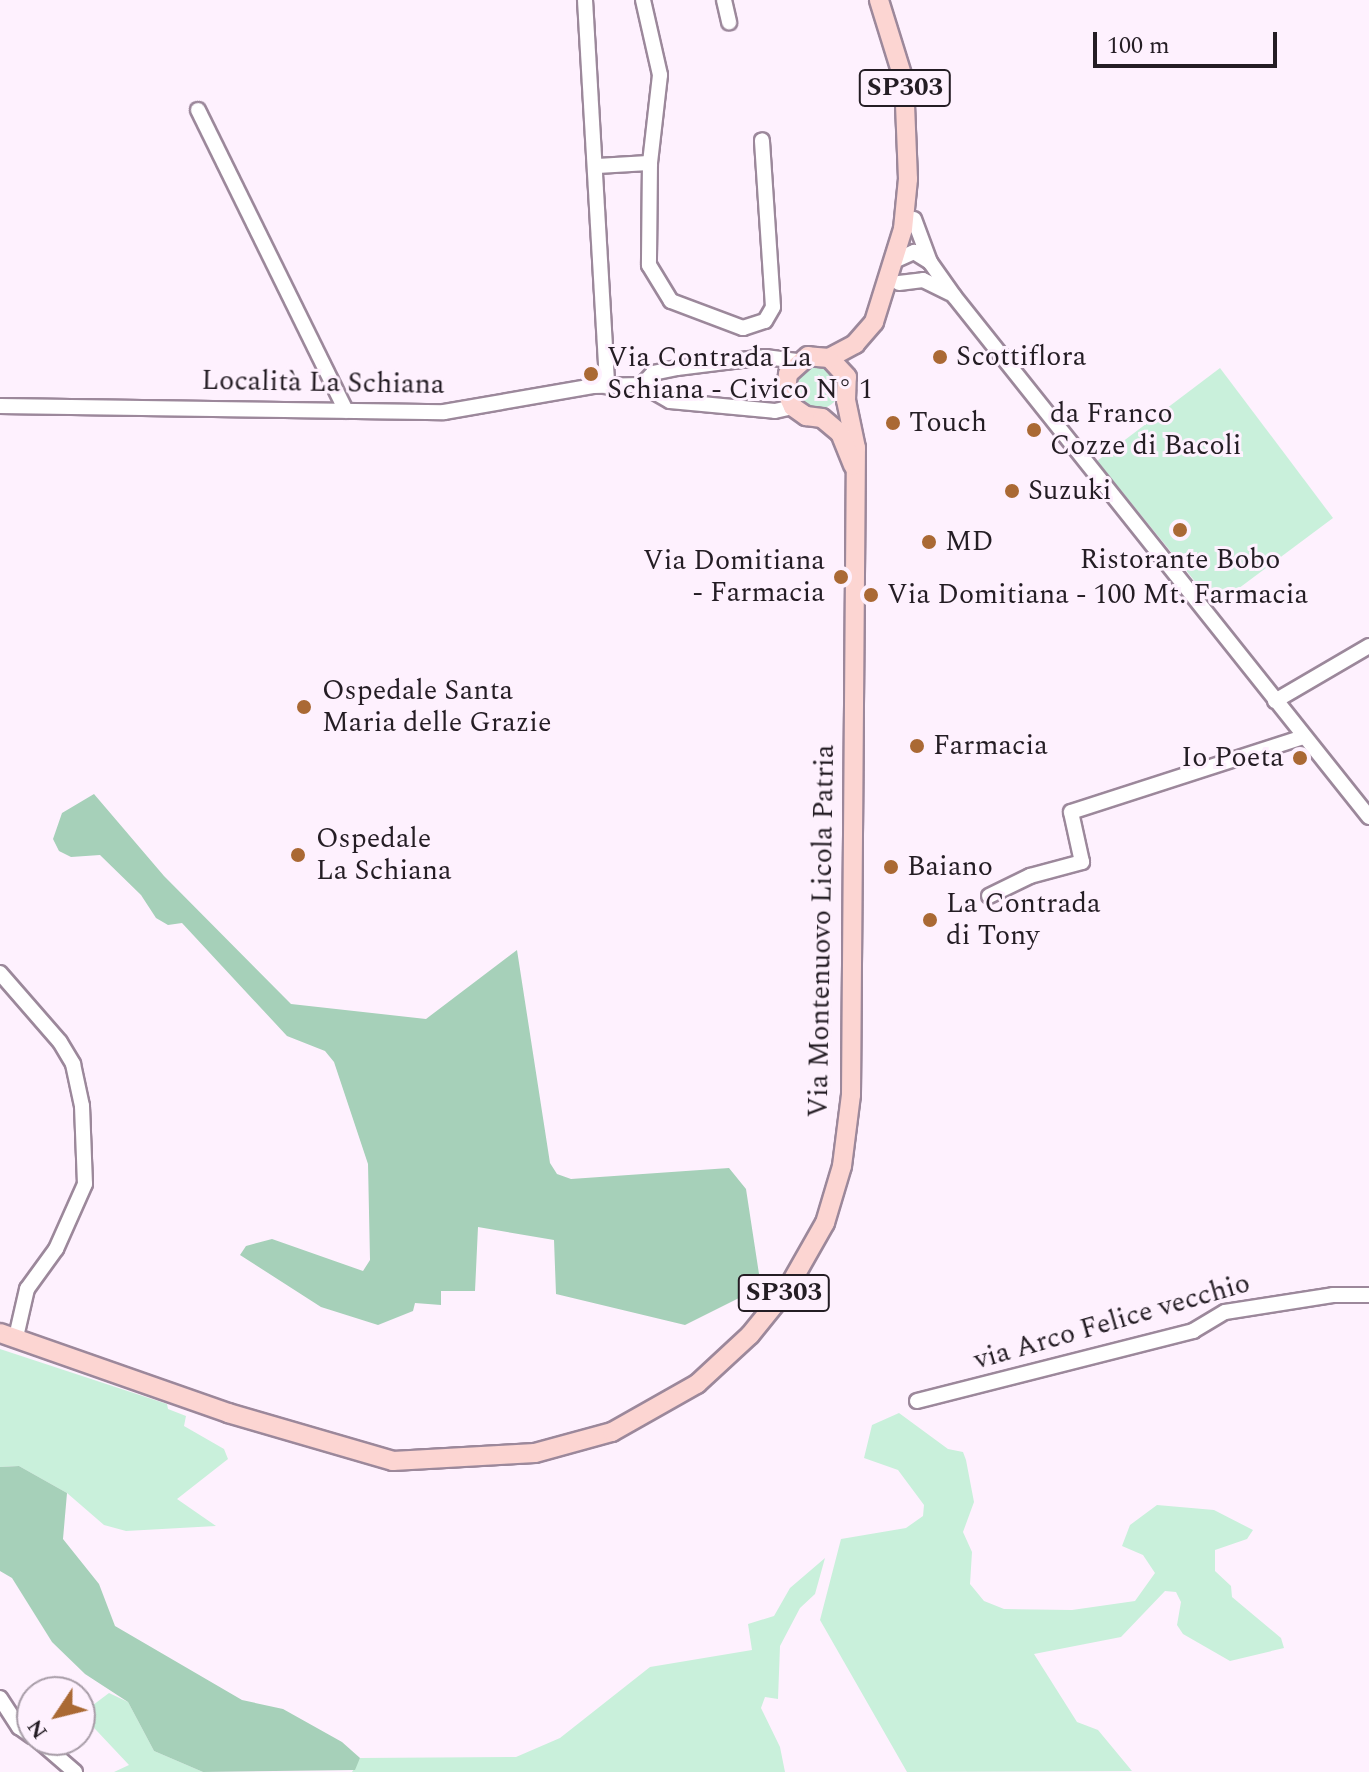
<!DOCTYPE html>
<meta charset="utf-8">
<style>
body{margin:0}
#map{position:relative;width:1369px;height:1772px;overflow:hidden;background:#fef1fe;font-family:Spectral,serif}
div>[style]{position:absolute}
.green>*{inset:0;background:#c9f0db}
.round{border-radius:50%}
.forest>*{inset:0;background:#a6d0b9}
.roads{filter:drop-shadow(2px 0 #9c889b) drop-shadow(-2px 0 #9c889b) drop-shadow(0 2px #9c889b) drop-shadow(0 -2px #9c889b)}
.minor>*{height:14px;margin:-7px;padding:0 7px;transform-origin:7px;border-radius:7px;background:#fff}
.major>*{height:18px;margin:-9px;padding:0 9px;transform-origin:9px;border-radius:9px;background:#fcd5d2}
.dots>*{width:22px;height:22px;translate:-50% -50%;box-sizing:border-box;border:4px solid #fef1fe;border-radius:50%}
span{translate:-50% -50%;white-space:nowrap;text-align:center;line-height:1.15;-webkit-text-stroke:6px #fef1fe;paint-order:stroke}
.shield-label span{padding:2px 6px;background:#fef1fe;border:2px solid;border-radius:6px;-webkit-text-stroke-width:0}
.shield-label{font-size:26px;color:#241d24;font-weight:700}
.poi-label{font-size:28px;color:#241d24}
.left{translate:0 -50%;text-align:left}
.right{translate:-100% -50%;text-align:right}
.street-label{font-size:28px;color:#241d24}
.north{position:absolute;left:16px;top:1676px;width:80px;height:80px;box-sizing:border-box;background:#fef1fe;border:2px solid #a79ca7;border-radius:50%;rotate:235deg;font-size:22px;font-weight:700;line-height:32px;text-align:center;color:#241d24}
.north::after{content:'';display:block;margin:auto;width:28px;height:36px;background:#aa6934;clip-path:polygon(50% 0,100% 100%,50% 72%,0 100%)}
.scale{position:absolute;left:1093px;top:32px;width:184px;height:36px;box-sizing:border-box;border:4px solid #241d24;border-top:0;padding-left:10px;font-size:24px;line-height:28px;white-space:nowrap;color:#241d24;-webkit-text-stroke:6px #fef1fe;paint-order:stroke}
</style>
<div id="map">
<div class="green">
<div class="round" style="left:796px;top:365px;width:44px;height:44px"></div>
<div style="clip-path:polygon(1220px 368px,1333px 518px,1215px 606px,1097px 461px)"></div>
<div style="clip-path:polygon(0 1349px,167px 1404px,168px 1409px,186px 1416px,184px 1426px,224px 1449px,228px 1459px,177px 1499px,216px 1526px,126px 1531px,104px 1525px,67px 1493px,19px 1466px,0 1467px)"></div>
<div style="clip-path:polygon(899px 1413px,948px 1449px,963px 1452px,966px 1460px,974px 1502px,963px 1532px,972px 1552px,970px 1584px,984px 1601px,1004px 1609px,1072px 1610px,1135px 1601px,1155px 1573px,1143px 1555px,1122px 1546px,1130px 1525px,1157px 1505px,1214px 1510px,1253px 1530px,1247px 1539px,1215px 1550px,1215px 1571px,1231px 1586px,1232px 1597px,1281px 1638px,1284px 1648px,1230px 1661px,1183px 1634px,1177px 1625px,1181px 1602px,1176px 1592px,1165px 1591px,1121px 1637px,1034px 1654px,1077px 1722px,1098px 1730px,1132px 1771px,907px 1772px,820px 1620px,841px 1539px,906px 1528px,923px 1516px,924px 1505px,898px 1470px,864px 1458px,872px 1425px)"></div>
<div style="clip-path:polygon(825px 1558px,815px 1594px,800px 1608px,780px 1646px,778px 1699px,765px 1697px,761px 1708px,780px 1747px,785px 1772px,352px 1772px,360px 1758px,516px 1757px,560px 1738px,650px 1667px,752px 1650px,748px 1624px,774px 1616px,790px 1588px)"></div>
<div style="clip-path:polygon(109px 1693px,128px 1702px,154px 1751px,203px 1772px,114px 1772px,129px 1765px,81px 1714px)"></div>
</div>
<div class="forest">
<div style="clip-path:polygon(94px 794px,164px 876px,291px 1004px,426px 1019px,517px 950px,550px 1163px,557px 1174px,571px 1179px,729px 1168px,746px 1189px,761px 1287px,685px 1325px,556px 1294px,554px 1240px,478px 1227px,475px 1291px,441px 1291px,441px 1305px,415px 1303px,413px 1311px,378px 1325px,321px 1307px,240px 1255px,246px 1246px,272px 1239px,363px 1271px,370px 1260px,368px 1164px,334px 1062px,325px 1051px,287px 1036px,182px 923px,168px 925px,156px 918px,141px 895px,100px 855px,71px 857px,59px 851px,53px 839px,62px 813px)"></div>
<div style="clip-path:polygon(19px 1466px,67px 1493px,63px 1539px,99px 1584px,115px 1626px,242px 1700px,283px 1709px,342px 1742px,360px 1758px,355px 1770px,203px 1772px,154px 1751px,128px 1702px,85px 1674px,52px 1642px,12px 1578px,0 1571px,0 1467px)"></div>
</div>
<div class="roads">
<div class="minor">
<div style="left:585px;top:0;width:387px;rotate:86.7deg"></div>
<div style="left:643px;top:0;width:77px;rotate:77.2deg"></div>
<div style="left:660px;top:75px;width:89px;rotate:96.5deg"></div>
<div style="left:650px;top:163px;width:102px;rotate:90.6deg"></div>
<div style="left:649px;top:265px;width:42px;rotate:58.6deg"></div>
<div style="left:671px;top:301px;width:77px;rotate:20.6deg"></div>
<div style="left:743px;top:328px;width:23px;rotate:-18deg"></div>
<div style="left:765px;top:321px;width:16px;rotate:-60deg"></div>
<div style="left:773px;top:307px;width:167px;rotate:-93.8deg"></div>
<div style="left:724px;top:0;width:23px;rotate:77deg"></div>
<div style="left:198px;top:110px;width:335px;rotate:63.8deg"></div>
<div style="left:596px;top:166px;width:54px;rotate:-3.2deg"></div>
<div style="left:914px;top:219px;width:46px;rotate:69.6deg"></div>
<div style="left:930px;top:262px;width:42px;rotate:54.8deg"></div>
<div style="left:954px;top:296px;width:666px;rotate:51.46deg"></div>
<div style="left:896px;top:260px;width:20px;rotate:-24deg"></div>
<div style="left:914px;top:252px;width:19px;rotate:32deg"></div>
<div style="left:899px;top:283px;width:24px;rotate:-7deg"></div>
<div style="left:923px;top:280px;width:30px;rotate:26deg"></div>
<div style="left:642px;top:385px;width:16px;rotate:-47deg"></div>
<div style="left:653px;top:373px;width:25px;rotate:-12deg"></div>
<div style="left:677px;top:368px;width:89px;rotate:-7.1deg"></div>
<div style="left:765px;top:357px;width:34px;rotate:7deg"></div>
<div style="left:0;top:406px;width:444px;rotate:0.8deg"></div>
<div style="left:444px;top:412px;width:151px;rotate:-9.9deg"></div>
<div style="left:593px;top:386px;width:49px;rotate:-1.2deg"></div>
<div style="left:642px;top:385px;width:32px;rotate:30deg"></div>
<div style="left:670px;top:401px;width:105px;rotate:5.4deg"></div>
<div style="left:775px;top:411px;width:18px;rotate:-13deg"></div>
<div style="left:1275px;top:701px;width:109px;rotate:-30.3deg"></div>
<div style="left:989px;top:896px;width:46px;rotate:-26deg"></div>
<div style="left:1030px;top:876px;width:54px;rotate:-15.1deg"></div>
<div style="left:1082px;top:862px;width:51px;rotate:-102.4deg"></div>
<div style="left:1071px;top:812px;width:244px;rotate:-17.9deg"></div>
<div style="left:0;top:973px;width:91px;rotate:49deg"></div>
<div style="left:60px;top:1042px;width:26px;rotate:59deg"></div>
<div style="left:73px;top:1064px;width:43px;rotate:77.9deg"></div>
<div style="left:82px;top:1106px;width:78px;rotate:87.8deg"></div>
<div style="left:85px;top:1184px;width:71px;rotate:114deg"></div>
<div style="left:56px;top:1249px;width:49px;rotate:125.9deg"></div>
<div style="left:27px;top:1289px;width:49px;rotate:102.9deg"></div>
<div style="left:917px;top:1401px;width:285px;rotate:-14.2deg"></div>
<div style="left:1193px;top:1331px;width:37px;rotate:-31deg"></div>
<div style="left:1225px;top:1312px;width:109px;rotate:-8.9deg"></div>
<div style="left:1333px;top:1295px;width:36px"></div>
<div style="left:0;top:1698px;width:35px;rotate:57deg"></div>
<div style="left:19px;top:1727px;width:16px;rotate:35deg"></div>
<div style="left:38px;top:1740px;width:49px;rotate:40.9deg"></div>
</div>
<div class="major">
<div style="left:829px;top:358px;width:30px;rotate:-28deg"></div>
<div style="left:855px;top:344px;width:29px;rotate:-49deg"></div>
<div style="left:874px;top:322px;width:97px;rotate:-72.7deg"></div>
<div style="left:903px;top:229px;width:50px;rotate:-84.3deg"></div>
<div style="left:908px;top:179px;width:98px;rotate:-92.3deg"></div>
<div style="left:904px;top:81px;width:85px;rotate:-107.2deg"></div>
<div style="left:0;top:1333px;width:242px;rotate:19.3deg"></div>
<div style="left:228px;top:1413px;width:172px;rotate:16.2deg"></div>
<div style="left:393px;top:1461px;width:142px;rotate:-3.2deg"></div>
<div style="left:535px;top:1453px;width:80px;rotate:-15.3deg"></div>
<div style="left:612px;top:1432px;width:98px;rotate:-29.5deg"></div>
<div style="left:697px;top:1384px;width:72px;rotate:-42.8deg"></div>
<div style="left:750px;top:1335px;width:60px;rotate:-51deg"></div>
<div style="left:788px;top:1288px;width:75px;rotate:-60.4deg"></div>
<div style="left:825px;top:1223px;width:59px;rotate:-73.4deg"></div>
<div style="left:842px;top:1166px;width:72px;rotate:-82.8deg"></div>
<div style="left:851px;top:1095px;width:647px;rotate:-89.56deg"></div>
<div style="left:856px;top:448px;width:49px;rotate:-101.8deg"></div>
<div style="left:846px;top:400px;width:23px;rotate:-88deg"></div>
<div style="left:847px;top:377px;width:26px;rotate:-133deg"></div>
<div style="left:829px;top:358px;width:21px;rotate:-175deg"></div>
<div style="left:808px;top:356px;width:27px;rotate:138deg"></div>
<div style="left:788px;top:374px;width:17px;rotate:97deg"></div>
<div style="left:786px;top:391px;width:17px;rotate:66deg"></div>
<div style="left:793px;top:407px;width:16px;rotate:35deg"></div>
<div style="left:806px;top:416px;width:16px;rotate:7deg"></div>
<div style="left:822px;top:418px;width:23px;rotate:40deg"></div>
<div style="left:840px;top:433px;width:35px;rotate:68deg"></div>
</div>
</div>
<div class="dots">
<div style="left:940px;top:357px;background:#aa6934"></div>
<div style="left:591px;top:374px;background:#aa6934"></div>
<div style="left:893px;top:423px;background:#aa6934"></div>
<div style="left:1034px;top:430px;background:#aa6934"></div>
<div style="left:1012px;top:491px;background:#aa6934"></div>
<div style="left:1180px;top:530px;background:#aa6934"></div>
<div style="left:929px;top:542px;background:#aa6934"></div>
<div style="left:841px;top:577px;background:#aa6934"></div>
<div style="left:871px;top:595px;background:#aa6934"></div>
<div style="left:304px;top:707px;background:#aa6934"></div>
<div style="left:917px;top:746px;background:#aa6934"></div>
<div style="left:1300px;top:758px;background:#aa6934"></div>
<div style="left:298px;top:855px;background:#aa6934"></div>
<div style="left:891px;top:867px;background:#aa6934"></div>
<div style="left:930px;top:920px;background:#aa6934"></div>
</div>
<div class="shield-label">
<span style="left:905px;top:88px">SP303</span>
<span style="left:784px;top:1293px">SP303</span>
</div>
<div class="poi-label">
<span class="left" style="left:956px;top:357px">Scottiflora</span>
<span class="left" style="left:607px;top:374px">Via Contrada La<br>Schiana - Civico N° 1</span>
<span class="left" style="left:1050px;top:430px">da Franco<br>Cozze di Bacoli</span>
<span class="left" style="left:909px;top:423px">Touch</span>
<span class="left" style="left:1028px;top:491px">Suzuki</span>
<span class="left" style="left:945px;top:542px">MD</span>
<span style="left:1180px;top:560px">Ristorante Bobo</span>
<span class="right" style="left:825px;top:577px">Via Domitiana<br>- Farmacia</span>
<span class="left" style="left:887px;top:595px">Via Domitiana - 100 Mt. Farmacia</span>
<span class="left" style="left:322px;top:707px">Ospedale Santa<br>Maria delle Grazie</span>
<span class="left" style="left:933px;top:746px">Farmacia</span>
<span class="right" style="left:1284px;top:758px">Io Poeta</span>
<span class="left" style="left:316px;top:855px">Ospedale<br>La Schiana</span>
<span class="left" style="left:907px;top:867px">Baiano</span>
<span class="left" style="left:946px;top:920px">La Contrada<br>di Tony</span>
</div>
<div class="street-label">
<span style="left:323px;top:383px;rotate:1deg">Località La Schiana</span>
<span style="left:822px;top:931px;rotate:-89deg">Via Montenuovo Licola Patria</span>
<span style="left:1112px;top:1322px;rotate:-16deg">via Arco Felice vecchio</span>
</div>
<div class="north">N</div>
<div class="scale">100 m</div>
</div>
